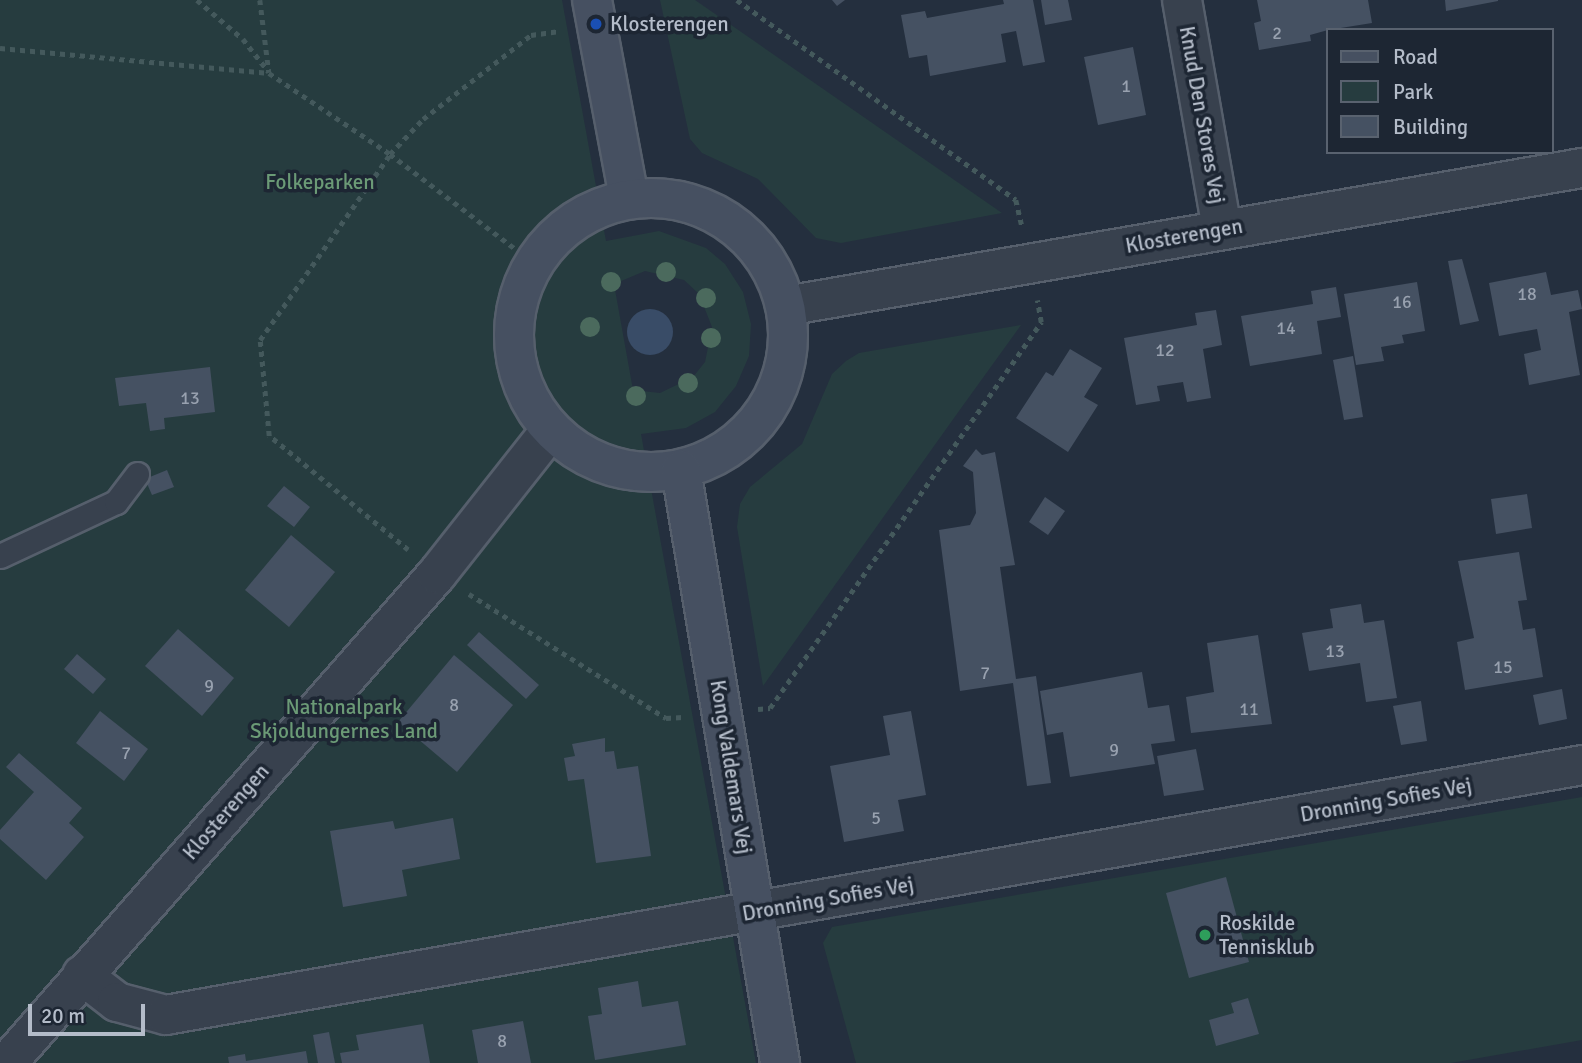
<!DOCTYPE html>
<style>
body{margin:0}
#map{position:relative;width:1582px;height:1063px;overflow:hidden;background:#242f3e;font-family:Signika,sans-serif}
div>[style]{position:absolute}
.green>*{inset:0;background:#263c3f}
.water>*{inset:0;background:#394c67}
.round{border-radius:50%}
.building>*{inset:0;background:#455162}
.path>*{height:4.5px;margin-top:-2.25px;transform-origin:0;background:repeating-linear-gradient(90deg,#44595c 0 5px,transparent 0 10px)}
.roads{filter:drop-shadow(2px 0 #565f6c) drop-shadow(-2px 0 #565f6c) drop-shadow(0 2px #565f6c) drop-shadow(0 -2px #565f6c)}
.service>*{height:23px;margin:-11.5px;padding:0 11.5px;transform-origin:11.5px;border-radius:11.5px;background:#38414e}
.minor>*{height:38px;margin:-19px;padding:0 19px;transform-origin:19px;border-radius:19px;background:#38414e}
.tertiary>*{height:38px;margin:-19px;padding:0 19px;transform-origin:19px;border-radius:19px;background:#38414e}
.secondary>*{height:38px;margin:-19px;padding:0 19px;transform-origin:19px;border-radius:19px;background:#465061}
.secondary>.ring{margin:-19px;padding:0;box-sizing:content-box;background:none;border:38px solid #465061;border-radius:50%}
.trees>*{width:20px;height:20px;margin:-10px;border-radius:50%;background:#4b6a5d}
.dots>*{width:19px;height:19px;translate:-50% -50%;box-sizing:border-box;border:4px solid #1d2633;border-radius:50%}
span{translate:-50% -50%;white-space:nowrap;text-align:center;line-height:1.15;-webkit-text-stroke:7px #1d2633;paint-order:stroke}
.number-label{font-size:18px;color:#98a1af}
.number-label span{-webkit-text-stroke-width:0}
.poi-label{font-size:21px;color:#b4bcc9}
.left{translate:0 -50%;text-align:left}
.street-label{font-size:21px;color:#b4bcc9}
.park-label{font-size:21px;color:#6b9a76}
.legend{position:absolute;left:1326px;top:28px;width:228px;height:126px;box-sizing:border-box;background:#1d2633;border:2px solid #59626f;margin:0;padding:9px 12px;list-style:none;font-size:21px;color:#b4bcc9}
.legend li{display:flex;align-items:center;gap:14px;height:35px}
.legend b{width:35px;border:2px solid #59626f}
.scale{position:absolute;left:28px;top:1004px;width:117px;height:32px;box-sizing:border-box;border:4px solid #b4bcc9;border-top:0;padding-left:9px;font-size:21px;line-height:24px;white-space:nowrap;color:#b4bcc9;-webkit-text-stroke:5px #1d2633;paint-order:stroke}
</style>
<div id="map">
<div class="green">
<div style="clip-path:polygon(evenodd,0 0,562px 0,606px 241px,659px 231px,706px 248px,725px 264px,743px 292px,751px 324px,749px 356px,736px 386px,715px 412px,686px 428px,641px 434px,756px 1063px,0 1063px,0 0,645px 271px,684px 280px,699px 294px,712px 327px,705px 362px,693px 377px,660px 393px,633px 390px,614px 284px,645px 271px)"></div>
<div style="clip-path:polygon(660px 0,695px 0,1002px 213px,841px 243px,816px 238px,758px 179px,702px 153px,690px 139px)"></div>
<div style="clip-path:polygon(1021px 325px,959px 411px,763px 686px,737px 527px,740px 504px,750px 487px,802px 444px,832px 374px,846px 361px,859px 353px)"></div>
<div style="clip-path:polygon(1582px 797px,1582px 1040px,1451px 1063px,856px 1063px,823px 943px,832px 927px)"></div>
</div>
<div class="water">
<div class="round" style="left:627px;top:309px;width:46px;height:46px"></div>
</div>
<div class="building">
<div style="clip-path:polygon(832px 0,845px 0,837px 6px)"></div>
<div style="clip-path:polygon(1003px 0,1033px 0,1045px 62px,1023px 66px,1016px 31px,1001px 34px,1006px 62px,930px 76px,927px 55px,909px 58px,901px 15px,925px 11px,927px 18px,1004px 4px)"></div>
<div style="clip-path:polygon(1041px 0,1068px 0,1072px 20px,1045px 25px)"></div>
<div style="clip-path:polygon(1257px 0,1368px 0,1372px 23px,1328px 30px,1310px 35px,1311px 41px,1259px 50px,1254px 23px,1261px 21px)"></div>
<div style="clip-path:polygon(1445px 0,1498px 0,1498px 1px,1446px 11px)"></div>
<div style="clip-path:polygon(1133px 47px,1146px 115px,1098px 125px,1084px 57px)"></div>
<div style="clip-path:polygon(1462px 259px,1479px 321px,1460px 325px,1448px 261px)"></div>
<div style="clip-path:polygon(1546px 272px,1551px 295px,1578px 290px,1582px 309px,1569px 312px,1580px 375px,1529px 385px,1524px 354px,1541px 350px,1537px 329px,1499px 336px,1489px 283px)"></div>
<div style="clip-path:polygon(1417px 282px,1425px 331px,1402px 335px,1404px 343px,1381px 347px,1384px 361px,1356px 365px,1344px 294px)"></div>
<div style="clip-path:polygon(1336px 287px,1341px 317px,1317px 321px,1322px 354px,1250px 366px,1241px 316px,1313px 304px,1311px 291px)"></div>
<div style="clip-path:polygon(1216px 310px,1222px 345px,1203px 349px,1211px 398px,1187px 402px,1183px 382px,1157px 386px,1160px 401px,1136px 405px,1124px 338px,1197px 325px,1195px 313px)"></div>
<div style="clip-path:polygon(1070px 349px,1102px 368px,1084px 397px,1098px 405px,1068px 452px,1016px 418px,1046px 372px,1053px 376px)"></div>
<div style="clip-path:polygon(1353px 356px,1363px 417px,1344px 420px,1333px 360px)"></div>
<div style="clip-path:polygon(210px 367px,215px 412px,164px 418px,165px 429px,150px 431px,146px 403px,119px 406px,115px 378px)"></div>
<div style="clip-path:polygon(976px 449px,982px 455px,995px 452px,1015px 565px,1000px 567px,1016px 679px,1036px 676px,1051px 783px,1027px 786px,1013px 683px,960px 691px,939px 530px,970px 525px,976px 513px,973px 472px,963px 466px)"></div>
<div style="clip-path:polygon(167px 470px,174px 487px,152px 495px,145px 479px)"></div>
<div style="clip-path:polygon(284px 486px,310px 507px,294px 527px,267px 506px)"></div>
<div style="clip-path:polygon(1527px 494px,1532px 528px,1496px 534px,1491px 499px)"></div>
<div style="clip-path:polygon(1045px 497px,1065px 511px,1048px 535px,1029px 522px)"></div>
<div style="clip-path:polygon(291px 535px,335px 572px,289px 627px,245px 590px)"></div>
<div style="clip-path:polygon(1519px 552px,1527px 600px,1518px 601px,1523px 630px,1535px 628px,1543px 677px,1465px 690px,1457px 642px,1474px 638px,1458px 561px)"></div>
<div style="clip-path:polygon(1361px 604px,1364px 623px,1384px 620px,1397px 698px,1366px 702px,1360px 663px,1309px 671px,1302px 633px,1333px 628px,1330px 609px)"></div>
<div style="clip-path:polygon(178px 629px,234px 678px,202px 716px,145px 666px)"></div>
<div style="clip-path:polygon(479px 632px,539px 685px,526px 699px,467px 645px)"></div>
<div style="clip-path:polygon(1258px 635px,1272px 724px,1191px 733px,1186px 697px,1214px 692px,1207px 643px)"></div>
<div style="clip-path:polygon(77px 654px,106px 679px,93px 694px,64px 669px)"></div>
<div style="clip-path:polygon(454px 655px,513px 705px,457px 772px,398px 722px)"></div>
<div style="clip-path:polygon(1142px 672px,1148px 708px,1169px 705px,1175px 741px,1151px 744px,1155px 764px,1070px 777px,1063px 732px,1047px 735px,1040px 691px)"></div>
<div style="clip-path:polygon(1562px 689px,1567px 719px,1539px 725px,1533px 695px)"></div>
<div style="clip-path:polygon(1421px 701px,1427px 741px,1401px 745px,1393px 706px)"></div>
<div style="clip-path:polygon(100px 711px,148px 749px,124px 781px,76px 743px)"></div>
<div style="clip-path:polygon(911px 711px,926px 795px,898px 800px,904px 831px,844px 842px,830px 766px,890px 755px,883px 716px)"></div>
<div style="clip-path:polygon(605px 738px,605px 752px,614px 751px,617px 769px,638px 766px,651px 856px,596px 863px,584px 779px,568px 781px,564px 758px,575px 756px,572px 744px)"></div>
<div style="clip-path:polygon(1196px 749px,1204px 790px,1164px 796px,1157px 756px)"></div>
<div style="clip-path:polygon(19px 753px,82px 808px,69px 823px,84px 837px,46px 880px,0 839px,0 830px,34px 792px,6px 767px)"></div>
<div style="clip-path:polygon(453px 818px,460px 859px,402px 870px,407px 896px,343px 907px,330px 831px,393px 821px,395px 829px)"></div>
<div style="clip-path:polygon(1226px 877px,1249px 962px,1189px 978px,1166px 893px)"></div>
<div style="clip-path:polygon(638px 981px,642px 1007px,678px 1001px,686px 1045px,595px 1060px,588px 1016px,602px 1014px,598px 988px)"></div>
<div style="clip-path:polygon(1248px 998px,1259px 1034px,1216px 1046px,1209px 1020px,1234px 1013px,1231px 1003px)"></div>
<div style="clip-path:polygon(523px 1021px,531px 1063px,478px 1063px,472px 1030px)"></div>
<div style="clip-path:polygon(423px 1024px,430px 1063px,342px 1063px,340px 1053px,359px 1050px,356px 1035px)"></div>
<div style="clip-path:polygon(329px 1032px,335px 1063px,318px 1063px,313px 1035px)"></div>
<div style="clip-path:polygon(306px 1051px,308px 1063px,229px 1063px,228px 1057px,245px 1054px,246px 1061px)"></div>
</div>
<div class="path">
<div style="left:197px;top:0;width:60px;rotate:40.3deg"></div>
<div style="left:243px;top:39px;width:42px;rotate:51.8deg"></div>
<div style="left:260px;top:0;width:73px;rotate:82.9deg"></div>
<div style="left:737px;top:0;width:343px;rotate:35.6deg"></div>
<div style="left:1016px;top:200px;width:27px;rotate:77deg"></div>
<div style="left:0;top:48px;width:270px;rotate:5.3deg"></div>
<div style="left:269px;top:73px;width:146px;rotate:33.8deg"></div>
<div style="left:390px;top:154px;width:179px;rotate:37.1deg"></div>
<div style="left:408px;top:550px;width:180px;rotate:-140.6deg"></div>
<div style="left:269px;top:436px;width:96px;rotate:-95.4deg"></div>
<div style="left:260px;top:340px;width:227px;rotate:-55deg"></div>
<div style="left:390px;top:154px;width:48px;rotate:-46.7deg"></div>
<div style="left:423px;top:119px;width:137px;rotate:-37.9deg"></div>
<div style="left:531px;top:35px;width:27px;rotate:-8deg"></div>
<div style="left:469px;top:594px;width:233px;rotate:32.2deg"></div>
<div style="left:666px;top:718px;width:17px;rotate:-3deg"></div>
<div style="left:758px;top:709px;width:12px;rotate:-5deg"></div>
<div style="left:770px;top:708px;width:472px;rotate:-54.9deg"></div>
<div style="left:1041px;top:322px;width:22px;rotate:-100deg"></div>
</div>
<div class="roads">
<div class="service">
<div style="left:0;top:556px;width:128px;rotate:-25deg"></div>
<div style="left:116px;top:502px;width:35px;rotate:-53deg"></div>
</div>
<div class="minor">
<div style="left:1182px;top:0;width:233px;rotate:80.1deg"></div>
<div style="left:82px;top:975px;width:44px;rotate:37.6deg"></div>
<div style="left:117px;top:1002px;width:51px;rotate:14.9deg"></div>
<div style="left:166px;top:1015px;width:1438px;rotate:-10.01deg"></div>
<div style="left:7px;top:1063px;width:651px;rotate:-48.67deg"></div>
<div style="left:437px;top:574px;width:182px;rotate:-51.7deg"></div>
</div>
<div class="tertiary">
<div style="left:786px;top:306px;width:808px;rotate:-9.84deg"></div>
</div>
<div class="secondary">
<div style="left:592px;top:0;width:201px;rotate:79.4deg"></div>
<div class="ring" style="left:514px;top:198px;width:236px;height:236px"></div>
<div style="left:681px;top:470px;width:601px;rotate:80.52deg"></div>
</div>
</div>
<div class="trees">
<div style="left:666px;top:272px"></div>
<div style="left:611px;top:282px"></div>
<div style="left:706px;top:298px"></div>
<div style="left:590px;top:327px"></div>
<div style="left:711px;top:338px"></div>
<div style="left:688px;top:383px"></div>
<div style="left:636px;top:396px"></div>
</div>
<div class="dots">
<div style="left:596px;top:24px;background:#1a4fb4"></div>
<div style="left:1205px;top:935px;background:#2e9e5b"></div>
</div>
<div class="number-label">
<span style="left:1277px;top:33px">2</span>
<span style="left:1126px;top:86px">1</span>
<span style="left:1527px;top:294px">18</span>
<span style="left:1402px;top:302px">16</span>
<span style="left:1286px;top:328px">14</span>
<span style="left:1165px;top:350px">12</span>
<span style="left:190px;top:398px">13</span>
<span style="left:1335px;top:651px">13</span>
<span style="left:1503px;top:667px">15</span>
<span style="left:985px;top:673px">7</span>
<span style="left:209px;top:686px">9</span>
<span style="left:454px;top:705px">8</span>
<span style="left:1249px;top:709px">11</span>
<span style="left:1114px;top:750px">9</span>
<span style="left:126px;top:753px">7</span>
<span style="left:876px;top:818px">5</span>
<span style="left:502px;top:1041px">8</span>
</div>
<div class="poi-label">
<span class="left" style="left:610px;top:24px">Klosterengen</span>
<span class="left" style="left:1219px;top:935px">Roskilde<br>Tennisklub</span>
</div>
<div class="street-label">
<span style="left:1202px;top:115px;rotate:80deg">Knud Den Stores Vej</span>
<span style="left:1184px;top:236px;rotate:-10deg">Klosterengen</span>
<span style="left:731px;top:767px;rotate:81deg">Kong Valdemars Vej</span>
<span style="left:1386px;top:800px;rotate:-10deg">Dronning Sofies Vej</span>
<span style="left:226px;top:812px;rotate:-49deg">Klosterengen</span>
<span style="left:828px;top:899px;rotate:-10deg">Dronning Sofies Vej</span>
</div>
<div class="park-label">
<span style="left:320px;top:182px">Folkeparken</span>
<span style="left:344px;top:719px">Nationalpark<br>Skjoldungernes Land</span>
</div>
<ul class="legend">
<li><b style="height:9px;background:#465061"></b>Road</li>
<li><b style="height:19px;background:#263c3f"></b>Park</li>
<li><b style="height:19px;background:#455162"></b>Building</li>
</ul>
<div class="scale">20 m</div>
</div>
